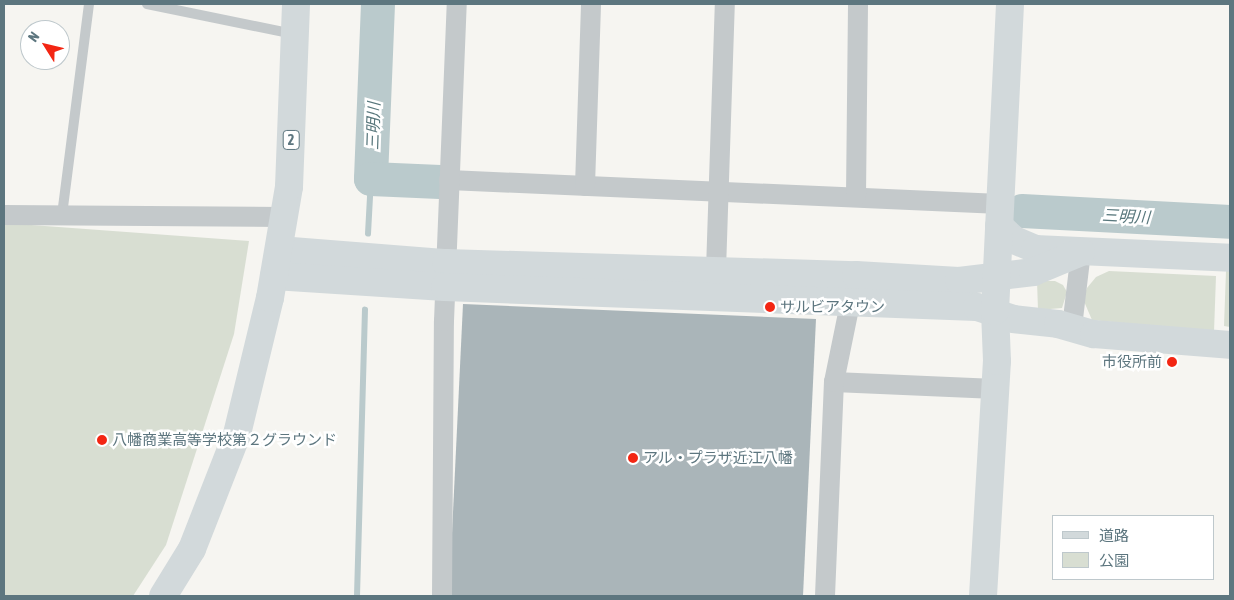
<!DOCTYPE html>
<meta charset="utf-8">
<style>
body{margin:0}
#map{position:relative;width:1234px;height:600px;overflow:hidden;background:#f6f5f1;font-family:"Asap Condensed","Noto Sans JP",sans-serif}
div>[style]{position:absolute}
.green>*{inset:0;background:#d8ded2}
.stream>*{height:5.5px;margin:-2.75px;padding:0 2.75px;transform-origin:2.75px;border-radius:2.75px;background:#bacacc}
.river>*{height:34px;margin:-17px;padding:0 17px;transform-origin:17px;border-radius:17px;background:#bacacc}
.building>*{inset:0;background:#aab5b9}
.lane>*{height:10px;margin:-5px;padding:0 5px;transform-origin:5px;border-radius:5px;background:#c4c9cb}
.street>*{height:20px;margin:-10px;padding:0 10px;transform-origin:10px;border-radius:10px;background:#c4c9cb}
.secondary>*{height:28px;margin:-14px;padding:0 14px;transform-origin:14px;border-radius:14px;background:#d2d9db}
.primary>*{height:28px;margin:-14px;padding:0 14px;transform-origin:14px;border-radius:14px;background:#d2d9db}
.dots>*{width:14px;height:14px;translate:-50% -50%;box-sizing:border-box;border:2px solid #fff;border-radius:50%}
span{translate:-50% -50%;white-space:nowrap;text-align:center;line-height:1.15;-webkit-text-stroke:5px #fff;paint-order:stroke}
.shield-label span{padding:1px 4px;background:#fff;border:1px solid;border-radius:4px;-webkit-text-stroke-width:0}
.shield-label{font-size:14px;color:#5d767f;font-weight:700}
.poi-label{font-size:15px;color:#5d767f}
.left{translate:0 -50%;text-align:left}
.right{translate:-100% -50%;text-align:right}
.water-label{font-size:16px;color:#58777c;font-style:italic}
.frame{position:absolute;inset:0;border:5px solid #5d767f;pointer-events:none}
.legend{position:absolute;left:1052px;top:515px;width:162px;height:65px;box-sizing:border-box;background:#fff;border:1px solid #bec8cc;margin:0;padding:6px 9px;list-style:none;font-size:15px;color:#5d767f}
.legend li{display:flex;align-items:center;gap:10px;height:25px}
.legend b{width:25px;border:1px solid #bec8cc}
.north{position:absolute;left:20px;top:20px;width:50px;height:50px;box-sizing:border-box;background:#fff;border:1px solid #bec8cc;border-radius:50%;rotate:306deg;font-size:14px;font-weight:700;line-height:20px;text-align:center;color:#5d767f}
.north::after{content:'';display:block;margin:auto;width:18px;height:22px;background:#f32613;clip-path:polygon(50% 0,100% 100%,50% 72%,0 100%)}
</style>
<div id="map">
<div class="green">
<div style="clip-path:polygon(4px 223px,249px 241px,234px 334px,166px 545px,133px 596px,4px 596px)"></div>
<div style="clip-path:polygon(1109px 271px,1216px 276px,1214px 332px,1092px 320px,1083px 299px,1087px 288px,1096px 277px)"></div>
<div style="clip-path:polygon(1226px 271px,1230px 271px,1230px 327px,1224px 326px)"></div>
<div style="clip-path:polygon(1037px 281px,1055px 281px,1063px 285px,1067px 292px,1062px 308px,1038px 310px)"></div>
</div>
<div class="stream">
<div style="left:368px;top:234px;width:55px;rotate:-86.9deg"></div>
<div style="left:357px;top:596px;width:286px;rotate:-88.4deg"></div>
</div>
<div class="river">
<div style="left:378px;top:4px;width:175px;rotate:92.3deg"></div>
<div style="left:371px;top:179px;width:69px;rotate:2.5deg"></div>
<div style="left:1022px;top:211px;width:208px;rotate:3deg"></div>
</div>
<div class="building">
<div style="clip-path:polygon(463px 304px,816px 319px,803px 596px,449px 596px)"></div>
</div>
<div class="lane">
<div style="left:147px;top:4px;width:149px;rotate:11.6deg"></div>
<div style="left:62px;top:215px;width:213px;rotate:-82.7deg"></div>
</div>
<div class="street">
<div style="left:449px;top:180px;width:552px;rotate:2.49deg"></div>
<div style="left:585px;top:186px;width:182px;rotate:-88.1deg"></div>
<div style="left:856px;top:196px;width:192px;rotate:-89.4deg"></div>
<div style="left:4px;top:215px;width:278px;rotate:0.4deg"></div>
<div style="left:716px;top:270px;width:266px;rotate:-88.1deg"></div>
<div style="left:1072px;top:327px;width:76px;rotate:-83.2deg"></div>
<div style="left:834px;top:382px;width:162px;rotate:2.5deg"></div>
<div style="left:442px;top:596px;width:275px;rotate:-89.6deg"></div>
<div style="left:444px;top:321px;width:317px;rotate:-87.7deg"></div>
<div style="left:825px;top:596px;width:214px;rotate:-87.6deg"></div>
<div style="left:834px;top:382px;width:95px;rotate:-78.5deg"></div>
</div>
<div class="secondary">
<div style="left:999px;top:226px;width:21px;rotate:43deg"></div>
<div style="left:1014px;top:240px;width:23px;rotate:23deg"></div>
<div style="left:1035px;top:249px;width:195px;rotate:2.6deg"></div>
<div style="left:279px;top:250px;width:168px;rotate:4.5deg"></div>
<div style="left:446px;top:263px;width:410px;rotate:1.7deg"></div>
<div style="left:856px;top:275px;width:103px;rotate:3.3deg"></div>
<div style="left:959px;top:281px;width:75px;rotate:-6.9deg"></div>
<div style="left:1033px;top:272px;width:52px;rotate:-22.6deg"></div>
<div style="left:274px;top:276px;width:171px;rotate:3.7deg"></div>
<div style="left:445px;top:287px;width:532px;rotate:2.15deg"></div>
<div style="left:977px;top:307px;width:38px;rotate:18deg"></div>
<div style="left:1013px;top:319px;width:45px;rotate:6.3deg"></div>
<div style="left:1058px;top:324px;width:37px;rotate:16deg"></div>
<div style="left:1094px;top:334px;width:136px;rotate:4.6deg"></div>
<div style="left:983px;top:596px;width:235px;rotate:-86.6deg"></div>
<div style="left:997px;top:361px;width:50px;rotate:-92.3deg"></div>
<div style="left:995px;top:311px;width:307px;rotate:-87.2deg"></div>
</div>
<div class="primary">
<div style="left:163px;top:596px;width:55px;rotate:-58.3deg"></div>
<div style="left:192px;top:549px;width:123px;rotate:-68.6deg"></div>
<div style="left:237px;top:434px;width:140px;rotate:-76.4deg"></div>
<div style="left:270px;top:298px;width:113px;rotate:-80.3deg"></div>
<div style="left:289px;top:187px;width:183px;rotate:-87.8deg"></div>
</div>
<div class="dots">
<div style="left:770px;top:307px;background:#f32613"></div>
<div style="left:1172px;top:362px;background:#f32613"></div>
<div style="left:102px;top:440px;background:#f32613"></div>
<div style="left:633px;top:458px;background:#f32613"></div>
</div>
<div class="shield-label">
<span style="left:291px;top:140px">2</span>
</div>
<div class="poi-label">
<span class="left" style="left:780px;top:307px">サルビアタウン</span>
<span class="right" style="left:1162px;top:362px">市役所前</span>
<span class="left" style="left:112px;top:440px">八幡商業高等学校第２グラウンド</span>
<span class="left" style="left:643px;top:458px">アル・プラザ近江八幡</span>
</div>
<div class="water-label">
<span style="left:373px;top:126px;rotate:-88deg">三明川</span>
<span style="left:1126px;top:216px;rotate:3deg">三明川</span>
</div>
<div class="frame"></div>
<ul class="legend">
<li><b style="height:6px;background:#d2d9db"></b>道路</li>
<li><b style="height:14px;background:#d8ded2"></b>公園</li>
</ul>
<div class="north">N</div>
</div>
